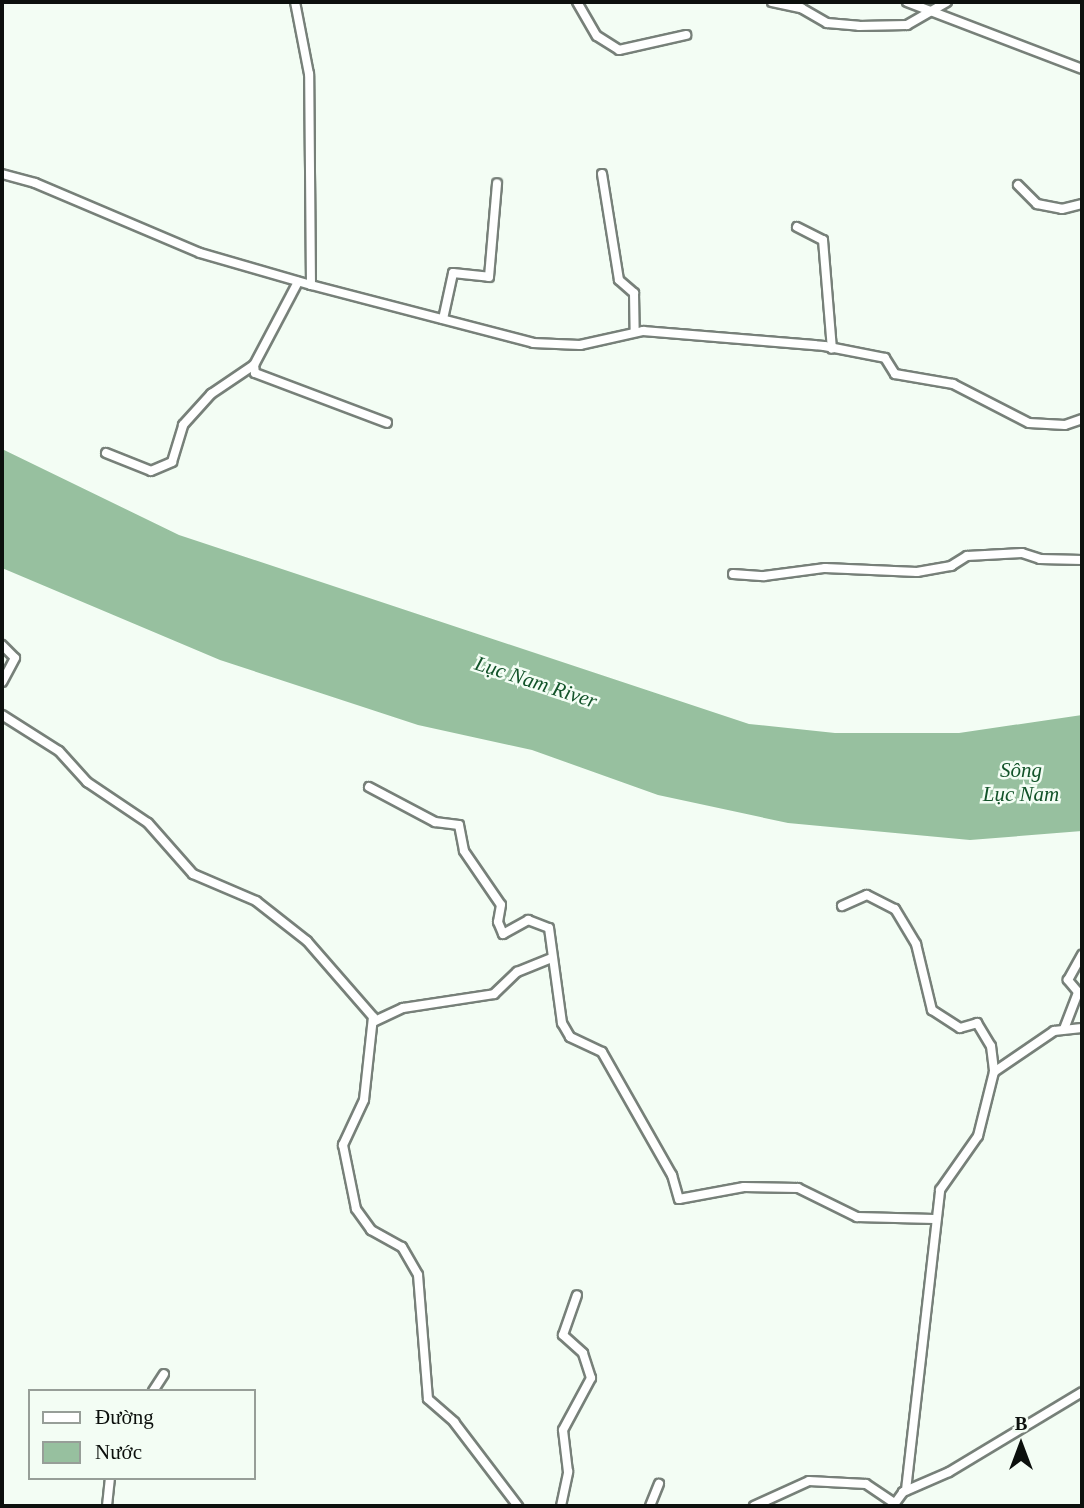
<!DOCTYPE html>
<meta charset="utf-8">
<style>
body{margin:0}
#map{position:relative;width:1084px;height:1508px;overflow:hidden;background:#f3fdf4;font-family:Georgia,serif}
div>[style]{position:absolute}
.water>*{inset:0;background:#97c09f}
.roads{filter:drop-shadow(2px 0 #778079) drop-shadow(-2px 0 #778079) drop-shadow(0 2px #778079) drop-shadow(0 -2px #778079)}
.minor>*{height:8px;margin:-4px;padding:0 4px;transform-origin:4px;border-radius:4px;background:#fff}
span{translate:-50% -50%;white-space:nowrap;text-align:center;line-height:1.15;-webkit-text-stroke:5px #f3fdf4;paint-order:stroke}
.water-label{font-size:21px;color:#125329;font-style:italic}
.frame{position:absolute;inset:0;border:4px solid #0c100d;pointer-events:none}
.legend{position:absolute;left:28px;top:1389px;width:228px;height:91px;box-sizing:border-box;background:#f3fdf4;border:2px solid #979e98;margin:0;padding:9px 12px;list-style:none;font-size:21px;color:#0c100d}
.legend li{display:flex;align-items:center;gap:14px;height:35px}
.legend b{width:35px;border:2px solid #979e98}
.north{position:absolute;left:986px;top:1410px;width:70px;height:70px;-webkit-text-stroke:5px #f3fdf4;paint-order:stroke;rotate:0deg;font-size:19px;font-weight:700;line-height:28px;text-align:center;color:#0c100d}
.north::after{content:'';display:block;margin:auto;width:24px;height:32px;background:#0c100d;clip-path:polygon(50% 0,100% 100%,50% 72%,0 100%)}
</style>
<div id="map">
<div class="water">
<div style="clip-path:polygon(2px 449px,179px 535px,749px 724px,835px 733px,959px 733px,1082px 715px,1082px 831px,970px 840px,788px 823px,658px 795px,532px 750px,418px 725px,220px 660px,2px 568px)"></div>
</div>
<div class="roads">
<div class="minor">
<div style="left:577px;top:2px;width:39px;rotate:60deg"></div>
<div style="left:597px;top:36px;width:26px;rotate:32deg"></div>
<div style="left:619px;top:50px;width:69px;rotate:-12.6deg"></div>
<div style="left:772px;top:2px;width:30px;rotate:12deg"></div>
<div style="left:801px;top:8px;width:30px;rotate:30deg"></div>
<div style="left:827px;top:23px;width:32px;rotate:5deg"></div>
<div style="left:859px;top:26px;width:48px;rotate:-1.2deg"></div>
<div style="left:907px;top:25px;width:46px;rotate:-29.9deg"></div>
<div style="left:907px;top:2px;width:187px;rotate:20.9deg"></div>
<div style="left:2px;top:174px;width:34px;rotate:15deg"></div>
<div style="left:35px;top:183px;width:179px;rotate:23deg"></div>
<div style="left:200px;top:253px;width:116px;rotate:16.1deg"></div>
<div style="left:311px;top:285px;width:211px;rotate:-90.5deg"></div>
<div style="left:309px;top:74px;width:73px;rotate:-101deg"></div>
<div style="left:602px;top:174px;width:107px;rotate:80.9deg"></div>
<div style="left:619px;top:280px;width:20px;rotate:41deg"></div>
<div style="left:634px;top:293px;width:39px;rotate:89deg"></div>
<div style="left:1018px;top:185px;width:27px;rotate:45deg"></div>
<div style="left:1037px;top:204px;width:25px;rotate:11deg"></div>
<div style="left:1062px;top:209px;width:21px;rotate:-14deg"></div>
<div style="left:797px;top:227px;width:29px;rotate:27deg"></div>
<div style="left:823px;top:240px;width:109px;rotate:85.3deg"></div>
<div style="left:311px;top:285px;width:229px;rotate:14.6deg"></div>
<div style="left:533px;top:343px;width:47px;rotate:2.4deg"></div>
<div style="left:580px;top:345px;width:65px;rotate:-12.5deg"></div>
<div style="left:643px;top:331px;width:182px;rotate:4.7deg"></div>
<div style="left:824px;top:346px;width:62px;rotate:11.1deg"></div>
<div style="left:885px;top:358px;width:19px;rotate:58deg"></div>
<div style="left:895px;top:374px;width:59px;rotate:9.8deg"></div>
<div style="left:953px;top:384px;width:85px;rotate:27.2deg"></div>
<div style="left:1029px;top:423px;width:36px;rotate:3deg"></div>
<div style="left:1065px;top:425px;width:18px;rotate:-19deg"></div>
<div style="left:443px;top:319px;width:47px;rotate:-77.7deg"></div>
<div style="left:453px;top:273px;width:36px;rotate:6deg"></div>
<div style="left:489px;top:277px;width:94px;rotate:-85.1deg"></div>
<div style="left:254px;top:365px;width:8px;rotate:83deg"></div>
<div style="left:255px;top:373px;width:141px;rotate:20.7deg"></div>
<div style="left:106px;top:453px;width:48px;rotate:21.8deg"></div>
<div style="left:151px;top:471px;width:23px;rotate:-23deg"></div>
<div style="left:172px;top:462px;width:39px;rotate:-73deg"></div>
<div style="left:183px;top:425px;width:42px;rotate:-47.9deg"></div>
<div style="left:211px;top:394px;width:52px;rotate:-34deg"></div>
<div style="left:254px;top:365px;width:94px;rotate:-62.1deg"></div>
<div style="left:733px;top:574px;width:31px;rotate:4deg"></div>
<div style="left:764px;top:576px;width:62px;rotate:-7.5deg"></div>
<div style="left:825px;top:568px;width:92px;rotate:2.5deg"></div>
<div style="left:917px;top:572px;width:35px;rotate:-10deg"></div>
<div style="left:951px;top:566px;width:19px;rotate:-32deg"></div>
<div style="left:967px;top:556px;width:55px;rotate:-3.1deg"></div>
<div style="left:1022px;top:553px;width:19px;rotate:18deg"></div>
<div style="left:1040px;top:559px;width:42px;rotate:1.4deg"></div>
<div style="left:2px;top:645px;width:18px;rotate:45deg"></div>
<div style="left:15px;top:658px;width:27px;rotate:118deg"></div>
<div style="left:2px;top:715px;width:67px;rotate:32.3deg"></div>
<div style="left:59px;top:751px;width:42px;rotate:47.9deg"></div>
<div style="left:87px;top:782px;width:73px;rotate:33.9deg"></div>
<div style="left:148px;top:823px;width:68px;rotate:48.6deg"></div>
<div style="left:193px;top:874px;width:69px;rotate:23.2deg"></div>
<div style="left:256px;top:901px;width:65px;rotate:38.1deg"></div>
<div style="left:307px;top:941px;width:101px;rotate:49deg"></div>
<div style="left:373px;top:1017px;width:83px;rotate:96.2deg"></div>
<div style="left:364px;top:1100px;width:50px;rotate:115deg"></div>
<div style="left:343px;top:1145px;width:65px;rotate:78.5deg"></div>
<div style="left:356px;top:1209px;width:26px;rotate:54deg"></div>
<div style="left:371px;top:1230px;width:35px;rotate:29deg"></div>
<div style="left:402px;top:1247px;width:32px;rotate:60deg"></div>
<div style="left:418px;top:1275px;width:124px;rotate:85.4deg"></div>
<div style="left:428px;top:1399px;width:35px;rotate:41deg"></div>
<div style="left:454px;top:1422px;width:106px;rotate:52.7deg"></div>
<div style="left:369px;top:787px;width:75px;rotate:27.9deg"></div>
<div style="left:435px;top:822px;width:24px;rotate:7deg"></div>
<div style="left:459px;top:825px;width:26px;rotate:79deg"></div>
<div style="left:464px;top:851px;width:65px;rotate:55.6deg"></div>
<div style="left:501px;top:905px;width:17px;rotate:100deg"></div>
<div style="left:498px;top:922px;width:13px;rotate:67deg"></div>
<div style="left:503px;top:934px;width:29px;rotate:-29deg"></div>
<div style="left:528px;top:920px;width:22px;rotate:21deg"></div>
<div style="left:549px;top:928px;width:96px;rotate:82.2deg"></div>
<div style="left:562px;top:1023px;width:16px;rotate:60deg"></div>
<div style="left:570px;top:1037px;width:35px;rotate:25deg"></div>
<div style="left:602px;top:1052px;width:142px;rotate:60.4deg"></div>
<div style="left:672px;top:1175px;width:25px;rotate:74deg"></div>
<div style="left:679px;top:1199px;width:66px;rotate:-10.5deg"></div>
<div style="left:744px;top:1187px;width:54px;rotate:1.1deg"></div>
<div style="left:798px;top:1188px;width:66px;rotate:26.2deg"></div>
<div style="left:857px;top:1217px;width:77px;rotate:1.5deg"></div>
<div style="left:842px;top:906px;width:27px;rotate:-24deg"></div>
<div style="left:867px;top:895px;width:31px;rotate:27deg"></div>
<div style="left:895px;top:909px;width:41px;rotate:59deg"></div>
<div style="left:916px;top:944px;width:68px;rotate:76.4deg"></div>
<div style="left:932px;top:1010px;width:33px;rotate:33deg"></div>
<div style="left:960px;top:1028px;width:18px;rotate:-16deg"></div>
<div style="left:977px;top:1023px;width:27px;rotate:59deg"></div>
<div style="left:991px;top:1046px;width:26px;rotate:83deg"></div>
<div style="left:375px;top:1021px;width:31px;rotate:-25deg"></div>
<div style="left:403px;top:1008px;width:92px;rotate:-8.7deg"></div>
<div style="left:494px;top:994px;width:32px;rotate:-44deg"></div>
<div style="left:517px;top:972px;width:38px;rotate:-22deg"></div>
<div style="left:1064px;top:1029px;width:40px;rotate:-69deg"></div>
<div style="left:1078px;top:992px;width:16px;rotate:-130deg"></div>
<div style="left:1068px;top:980px;width:29px;rotate:-61deg"></div>
<div style="left:153px;top:1391px;width:20px;rotate:-57deg"></div>
<div style="left:906px;top:1490px;width:302px;rotate:-83.5deg"></div>
<div style="left:940px;top:1190px;width:66px;rotate:-54.9deg"></div>
<div style="left:978px;top:1136px;width:66px;rotate:-76deg"></div>
<div style="left:994px;top:1072px;width:73px;rotate:-34.3deg"></div>
<div style="left:1054px;top:1031px;width:28px;rotate:-6deg"></div>
<div style="left:107px;top:1506px;width:28px;rotate:-84deg"></div>
<div style="left:561px;top:1506px;width:35px;rotate:-78deg"></div>
<div style="left:568px;top:1472px;width:42px;rotate:-96.8deg"></div>
<div style="left:563px;top:1430px;width:59px;rotate:-61.7deg"></div>
<div style="left:591px;top:1378px;width:26px;rotate:-108deg"></div>
<div style="left:583px;top:1353px;width:27px;rotate:-138deg"></div>
<div style="left:563px;top:1335px;width:42px;rotate:-70.7deg"></div>
<div style="left:650px;top:1506px;width:24px;rotate:-68deg"></div>
<div style="left:754px;top:1506px;width:60px;rotate:-24.4deg"></div>
<div style="left:809px;top:1481px;width:57px;rotate:3deg"></div>
<div style="left:866px;top:1484px;width:32px;rotate:34deg"></div>
<div style="left:893px;top:1506px;width:17px;rotate:-54deg"></div>
<div style="left:903px;top:1492px;width:50px;rotate:-23.5deg"></div>
<div style="left:949px;top:1472px;width:155px;rotate:-31deg"></div>
</div>
</div>
<div class="water-label">
<span style="left:536px;top:682px;rotate:18deg">Lục Nam River</span>
<span style="left:1021px;top:782px">Sông<br>Lục Nam</span>
</div>
<div class="frame"></div>
<ul class="legend">
<li><b style="height:9px;background:#fff"></b>Đường</li>
<li><b style="height:19px;background:#97c09f"></b>Nước</li>
</ul>
<div class="north">B</div>
</div>
